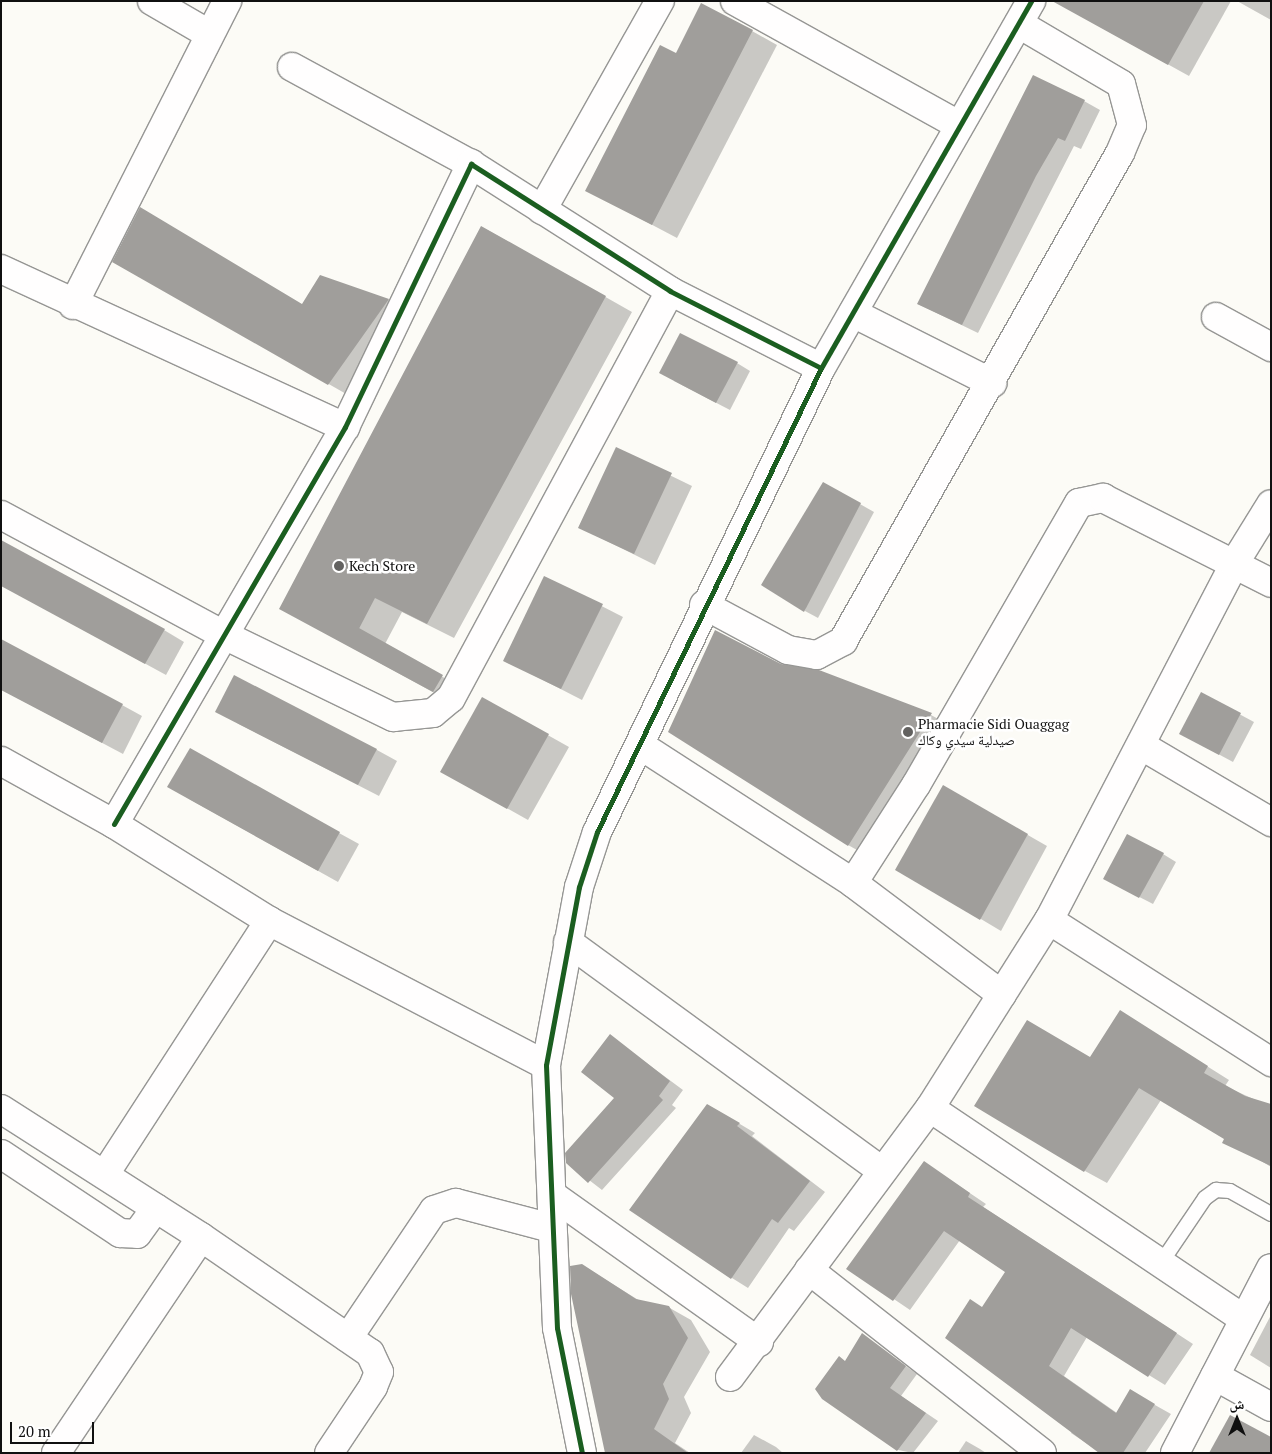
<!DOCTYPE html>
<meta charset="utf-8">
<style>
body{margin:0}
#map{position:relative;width:1272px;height:1454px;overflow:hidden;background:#fcfbf6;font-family:"PT Serif","Noto Naskh Arabic",serif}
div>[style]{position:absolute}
.shadow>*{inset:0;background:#0003}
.building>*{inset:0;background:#a09e9b}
.roads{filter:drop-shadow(1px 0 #969694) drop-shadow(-1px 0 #969694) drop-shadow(0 1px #969694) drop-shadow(0 -1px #969694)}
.lane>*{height:14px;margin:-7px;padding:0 7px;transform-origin:7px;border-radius:7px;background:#fffefe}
.street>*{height:28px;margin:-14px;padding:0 14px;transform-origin:14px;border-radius:14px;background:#fffefe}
.cycleway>*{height:5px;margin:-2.5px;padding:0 2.5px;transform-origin:2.5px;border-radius:2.5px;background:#1b5e20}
.dots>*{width:14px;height:14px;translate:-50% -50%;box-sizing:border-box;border:2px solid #fff;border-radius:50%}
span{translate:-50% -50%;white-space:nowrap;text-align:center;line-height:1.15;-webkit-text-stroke:5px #fff;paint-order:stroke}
.poi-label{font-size:14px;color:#101010}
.left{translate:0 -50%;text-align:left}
.frame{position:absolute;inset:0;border:2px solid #101010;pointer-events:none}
.north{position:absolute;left:1212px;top:1394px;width:50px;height:50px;-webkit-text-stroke:4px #fff;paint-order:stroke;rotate:0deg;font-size:14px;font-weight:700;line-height:20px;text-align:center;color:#101010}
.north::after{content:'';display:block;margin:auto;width:18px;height:22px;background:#101010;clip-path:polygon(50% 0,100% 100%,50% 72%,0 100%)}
.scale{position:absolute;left:10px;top:1422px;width:84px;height:22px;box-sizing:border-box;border:2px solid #101010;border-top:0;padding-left:6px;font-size:15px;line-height:18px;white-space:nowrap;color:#101010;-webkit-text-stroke:4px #fff;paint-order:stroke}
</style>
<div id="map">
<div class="shadow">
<div style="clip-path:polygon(1080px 1px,1231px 1px,1189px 76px,1095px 24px)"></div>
<div style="clip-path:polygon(1237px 1px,1271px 1px,1271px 20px)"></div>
<div style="clip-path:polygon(752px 31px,777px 45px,677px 238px,586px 190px,676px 54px)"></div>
<div style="clip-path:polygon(1084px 101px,1100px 110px,1081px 149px,1074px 146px,978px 333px,918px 304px)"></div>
<div style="clip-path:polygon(482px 227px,632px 312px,454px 638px,402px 612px,385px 644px,469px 692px,460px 707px,307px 623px)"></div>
<div style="clip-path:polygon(114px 262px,303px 305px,321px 277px,389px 300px,415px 315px,355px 399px)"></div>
<div style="clip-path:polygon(737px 363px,750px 371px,730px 410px,674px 381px)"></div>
<div style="clip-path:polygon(616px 449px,692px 486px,655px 565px,579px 527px)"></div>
<div style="clip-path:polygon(823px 483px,874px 512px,818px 618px,805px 611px)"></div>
<div style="clip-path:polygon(545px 577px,623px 617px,582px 700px,504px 660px)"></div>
<div style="clip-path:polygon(1px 585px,164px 630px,184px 642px,166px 675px)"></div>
<div style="clip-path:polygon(780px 665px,819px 671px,931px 715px,958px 730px,875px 860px,848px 845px)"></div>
<div style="clip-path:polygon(8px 693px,122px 705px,142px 716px,123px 754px)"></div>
<div style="clip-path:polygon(1202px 694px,1254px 722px,1233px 762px,1194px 741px)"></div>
<div style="clip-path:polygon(482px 698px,569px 747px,528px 820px,462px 783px)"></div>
<div style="clip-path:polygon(237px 723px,377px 750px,397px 761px,379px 796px)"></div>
<div style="clip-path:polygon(944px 787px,1047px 846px,1001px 931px,897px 869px)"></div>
<div style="clip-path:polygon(189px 799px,339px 833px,359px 844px,338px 882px)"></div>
<div style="clip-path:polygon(1163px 854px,1176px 862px,1153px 904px,1118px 886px)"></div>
<div style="clip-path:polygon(1121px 1012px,1229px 1080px,1225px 1086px,1271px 1107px,1271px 1167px,1161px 1100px,1107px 1183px,1085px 1171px,1094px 1062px)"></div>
<div style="clip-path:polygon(610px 1036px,683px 1090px,672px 1105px,676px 1108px,602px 1190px,567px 1163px,616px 1098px)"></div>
<div style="clip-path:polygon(708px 1105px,755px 1133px,752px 1136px,825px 1192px,794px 1231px,789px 1228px,748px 1288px,732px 1278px)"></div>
<div style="clip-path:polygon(924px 1162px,986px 1204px,983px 1207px,1193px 1344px,1165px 1385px,1087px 1337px,1064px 1376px,1117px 1413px,1130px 1391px,1171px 1414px,1145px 1453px,1101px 1453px,1071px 1433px,1073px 1429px,983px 1308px,1006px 1272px,960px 1240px,910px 1310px,848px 1268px)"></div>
<div style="clip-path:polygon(582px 1265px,640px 1301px,668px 1307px,691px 1320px,710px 1352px,684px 1397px,691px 1413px,675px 1443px,690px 1453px,606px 1453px)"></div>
<div style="clip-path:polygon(1271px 1315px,1271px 1368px,1250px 1355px)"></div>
<div style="clip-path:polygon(862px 1335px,917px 1374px,901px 1396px,938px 1421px,913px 1453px,898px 1450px,846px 1362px)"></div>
<div style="clip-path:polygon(754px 1435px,776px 1447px,783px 1453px,741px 1453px)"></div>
<div style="clip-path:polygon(966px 1441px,980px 1449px,986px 1453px,958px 1453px)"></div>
</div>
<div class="building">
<div style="clip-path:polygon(1052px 1px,1204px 1px,1168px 65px)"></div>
<div style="clip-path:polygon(701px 3px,753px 30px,652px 225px,585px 191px,660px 45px,676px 53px)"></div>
<div style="clip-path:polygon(1033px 75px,1085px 100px,1065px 141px,1058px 138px,1036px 176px,962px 325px,917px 304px)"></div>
<div style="clip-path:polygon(140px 207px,302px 304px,320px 275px,389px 299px,328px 385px,112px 262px)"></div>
<div style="clip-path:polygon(481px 226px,606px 296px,427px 624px,375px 598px,352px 642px,359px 628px,443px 675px,433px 692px,279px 609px)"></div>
<div style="clip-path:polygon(680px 333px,738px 362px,716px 403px,659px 373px)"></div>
<div style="clip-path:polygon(616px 447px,672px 473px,634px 554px,578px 528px)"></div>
<div style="clip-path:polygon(823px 482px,861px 503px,804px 612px,761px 585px)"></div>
<div style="clip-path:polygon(1px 540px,165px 629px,145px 664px,1px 586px)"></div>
<div style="clip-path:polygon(544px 576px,603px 604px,561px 689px,503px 661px)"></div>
<div style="clip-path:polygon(715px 630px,781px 664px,819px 670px,932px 713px,848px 846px,668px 732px)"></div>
<div style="clip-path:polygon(1px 639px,123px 704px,102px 743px,1px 690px)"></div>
<div style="clip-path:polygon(234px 675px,377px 749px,358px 785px,215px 712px)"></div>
<div style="clip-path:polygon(1201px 692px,1241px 713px,1219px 755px,1179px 734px)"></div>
<div style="clip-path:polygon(482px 697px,549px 734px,507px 809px,440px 772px)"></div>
<div style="clip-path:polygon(190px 748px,340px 832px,318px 871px,167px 787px)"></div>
<div style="clip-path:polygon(943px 785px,1028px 834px,980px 920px,895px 870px)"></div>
<div style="clip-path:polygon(1127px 834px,1164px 853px,1139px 898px,1103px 879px)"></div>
<div style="clip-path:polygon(1120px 1010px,1208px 1066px,1204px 1073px,1245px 1096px,1271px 1104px,1271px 1166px,1222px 1143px,1224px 1139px,1139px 1088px,1084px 1172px,974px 1106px,1027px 1020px,1090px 1057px)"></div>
<div style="clip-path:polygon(610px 1034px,670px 1081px,659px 1096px,663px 1100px,588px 1183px,566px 1163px,565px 1153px,614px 1098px,581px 1072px)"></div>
<div style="clip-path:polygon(707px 1104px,740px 1123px,737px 1126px,810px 1181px,778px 1223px,772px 1219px,731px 1279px,629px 1210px)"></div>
<div style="clip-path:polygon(924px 1161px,970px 1193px,968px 1197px,1177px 1333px,1148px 1377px,1071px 1328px,1049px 1366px,1116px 1413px,1130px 1389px,1155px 1404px,1123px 1453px,1099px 1453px,945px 1338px,970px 1299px,982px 1307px,1005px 1272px,944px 1231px,893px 1301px,846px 1269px)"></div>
<div style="clip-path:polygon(582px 1264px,636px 1299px,669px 1306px,688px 1338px,663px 1384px,669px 1399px,654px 1429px,688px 1453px,605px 1453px,571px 1294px,570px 1266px)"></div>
<div style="clip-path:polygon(862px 1333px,906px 1366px,890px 1388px,926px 1413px,897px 1451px,822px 1399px,815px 1389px,839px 1356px,845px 1361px)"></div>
<div style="clip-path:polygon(1230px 1415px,1271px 1437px,1271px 1453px,1209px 1453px)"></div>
</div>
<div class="roads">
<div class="lane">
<div style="left:1161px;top:1263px;width:78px;rotate:-55.9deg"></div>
<div style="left:1205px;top:1198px;width:14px;rotate:-36deg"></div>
<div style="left:1216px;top:1190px;width:14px;rotate:4deg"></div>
<div style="left:1230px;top:1191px;width:47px;rotate:29.3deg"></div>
</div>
<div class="street">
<div style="left:152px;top:1px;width:66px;rotate:30.1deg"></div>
<div style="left:735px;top:1px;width:254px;rotate:29deg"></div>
<div style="left:292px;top:67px;width:204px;rotate:28.5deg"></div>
<div style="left:542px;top:210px;width:240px;rotate:-60.6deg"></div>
<div style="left:1px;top:269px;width:379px;rotate:24.7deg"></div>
<div style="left:73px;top:305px;width:341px;rotate:-63.1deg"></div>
<div style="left:853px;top:313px;width:156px;rotate:26.7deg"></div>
<div style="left:1216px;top:317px;width:63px;rotate:28.6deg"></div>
<div style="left:1px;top:515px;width:255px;rotate:28.3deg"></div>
<div style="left:226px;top:636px;width:186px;rotate:25.9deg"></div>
<div style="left:393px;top:717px;width:40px;rotate:-5.7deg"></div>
<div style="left:433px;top:713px;width:23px;rotate:-40deg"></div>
<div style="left:451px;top:698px;width:462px;rotate:-61.7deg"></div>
<div style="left:704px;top:605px;width:95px;rotate:28.2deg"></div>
<div style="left:788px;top:650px;width:29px;rotate:10deg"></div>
<div style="left:817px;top:655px;width:30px;rotate:-28deg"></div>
<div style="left:843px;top:641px;width:561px;rotate:-60.42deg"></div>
<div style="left:1120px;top:153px;width:30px;rotate:-67deg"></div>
<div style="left:1132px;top:125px;width:42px;rotate:-105deg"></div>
<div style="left:1121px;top:84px;width:118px;rotate:-149.5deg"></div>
<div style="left:640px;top:745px;width:254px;rotate:32.9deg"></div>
<div style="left:853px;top:883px;width:186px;rotate:36.9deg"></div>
<div style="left:1142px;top:746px;width:150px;rotate:30.5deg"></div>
<div style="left:1px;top:761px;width:129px;rotate:29.1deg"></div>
<div style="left:114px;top:824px;width:183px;rotate:32deg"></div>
<div style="left:269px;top:921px;width:312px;rotate:27.5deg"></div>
<div style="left:114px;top:824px;width:459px;rotate:-59.8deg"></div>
<div style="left:345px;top:427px;width:292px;rotate:-64.4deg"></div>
<div style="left:471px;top:164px;width:236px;rotate:32.5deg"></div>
<div style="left:670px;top:291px;width:169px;rotate:27deg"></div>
<div style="left:853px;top:883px;width:117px;rotate:-57.3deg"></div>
<div style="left:916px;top:785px;width:326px;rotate:-60deg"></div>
<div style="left:1079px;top:503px;width:25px;rotate:-12deg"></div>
<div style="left:1103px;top:498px;width:188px;rotate:26.8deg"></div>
<div style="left:1049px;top:920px;width:264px;rotate:32.6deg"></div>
<div style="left:568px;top:942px;width:387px;rotate:36.1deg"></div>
<div style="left:930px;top:1108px;width:377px;rotate:33.9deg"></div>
<div style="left:1px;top:1109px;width:237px;rotate:32.6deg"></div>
<div style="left:201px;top:1237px;width:205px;rotate:34.5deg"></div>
<div style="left:370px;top:1353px;width:21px;rotate:65deg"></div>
<div style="left:379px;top:1372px;width:16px;rotate:112deg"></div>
<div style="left:373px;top:1387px;width:79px;rotate:123.7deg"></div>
<div style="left:1px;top:1154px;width:143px;rotate:33.6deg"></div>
<div style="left:120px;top:1233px;width:17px;rotate:3deg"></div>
<div style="left:137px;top:1234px;width:32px;rotate:-54deg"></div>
<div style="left:105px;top:1174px;width:302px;rotate:-57deg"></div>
<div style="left:552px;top:1195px;width:254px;rotate:35.4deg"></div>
<div style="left:809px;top:1270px;width:296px;rotate:38.1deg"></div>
<div style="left:348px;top:1338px;width:154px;rotate:-56.1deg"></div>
<div style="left:434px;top:1210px;width:23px;rotate:-18deg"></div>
<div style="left:456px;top:1203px;width:98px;rotate:14.7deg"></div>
<div style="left:1215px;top:1376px;width:64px;rotate:29deg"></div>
<div style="left:730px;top:1377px;width:335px;rotate:-53.4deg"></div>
<div style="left:930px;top:1108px;width:222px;rotate:-57.7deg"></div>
<div style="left:1049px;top:920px;width:401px;rotate:-62.5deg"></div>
<div style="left:1234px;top:564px;width:70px;rotate:-58.3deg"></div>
<div style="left:56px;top:1453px;width:260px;rotate:-56.1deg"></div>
<div style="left:582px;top:1453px;width:127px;rotate:-101.3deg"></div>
<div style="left:557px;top:1328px;width:263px;rotate:-92.4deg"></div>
<div style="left:546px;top:1065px;width:181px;rotate:-79.5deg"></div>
<div style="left:579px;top:887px;width:58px;rotate:-71.9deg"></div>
<div style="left:597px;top:832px;width:515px;rotate:-64.23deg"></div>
<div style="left:821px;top:368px;width:423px;rotate:-60.2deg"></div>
<div style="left:1175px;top:1453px;width:208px;rotate:-62.6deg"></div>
</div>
</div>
<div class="cycleway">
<div style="left:114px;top:824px;width:459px;rotate:-59.8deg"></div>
<div style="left:345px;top:427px;width:292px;rotate:-64.4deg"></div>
<div style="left:471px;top:164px;width:236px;rotate:32.5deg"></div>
<div style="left:670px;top:291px;width:169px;rotate:27deg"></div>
<div style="left:582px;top:1453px;width:127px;rotate:-101.3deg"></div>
<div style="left:557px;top:1328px;width:263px;rotate:-92.4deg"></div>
<div style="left:546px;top:1065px;width:181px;rotate:-79.5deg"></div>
<div style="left:579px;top:887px;width:58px;rotate:-71.9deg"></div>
<div style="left:597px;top:832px;width:515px;rotate:-64.23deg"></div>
<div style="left:821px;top:368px;width:423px;rotate:-60.2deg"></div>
</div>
<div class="dots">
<div style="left:339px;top:566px;background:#636260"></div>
<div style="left:908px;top:732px;background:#636260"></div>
</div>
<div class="poi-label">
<span class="left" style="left:349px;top:566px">Kech Store</span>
<span class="left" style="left:918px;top:732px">Pharmacie Sidi Ouaggag<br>صيدلية سيدي وكاك</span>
</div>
<div class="frame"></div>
<div class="north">ش</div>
<div class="scale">20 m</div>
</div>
